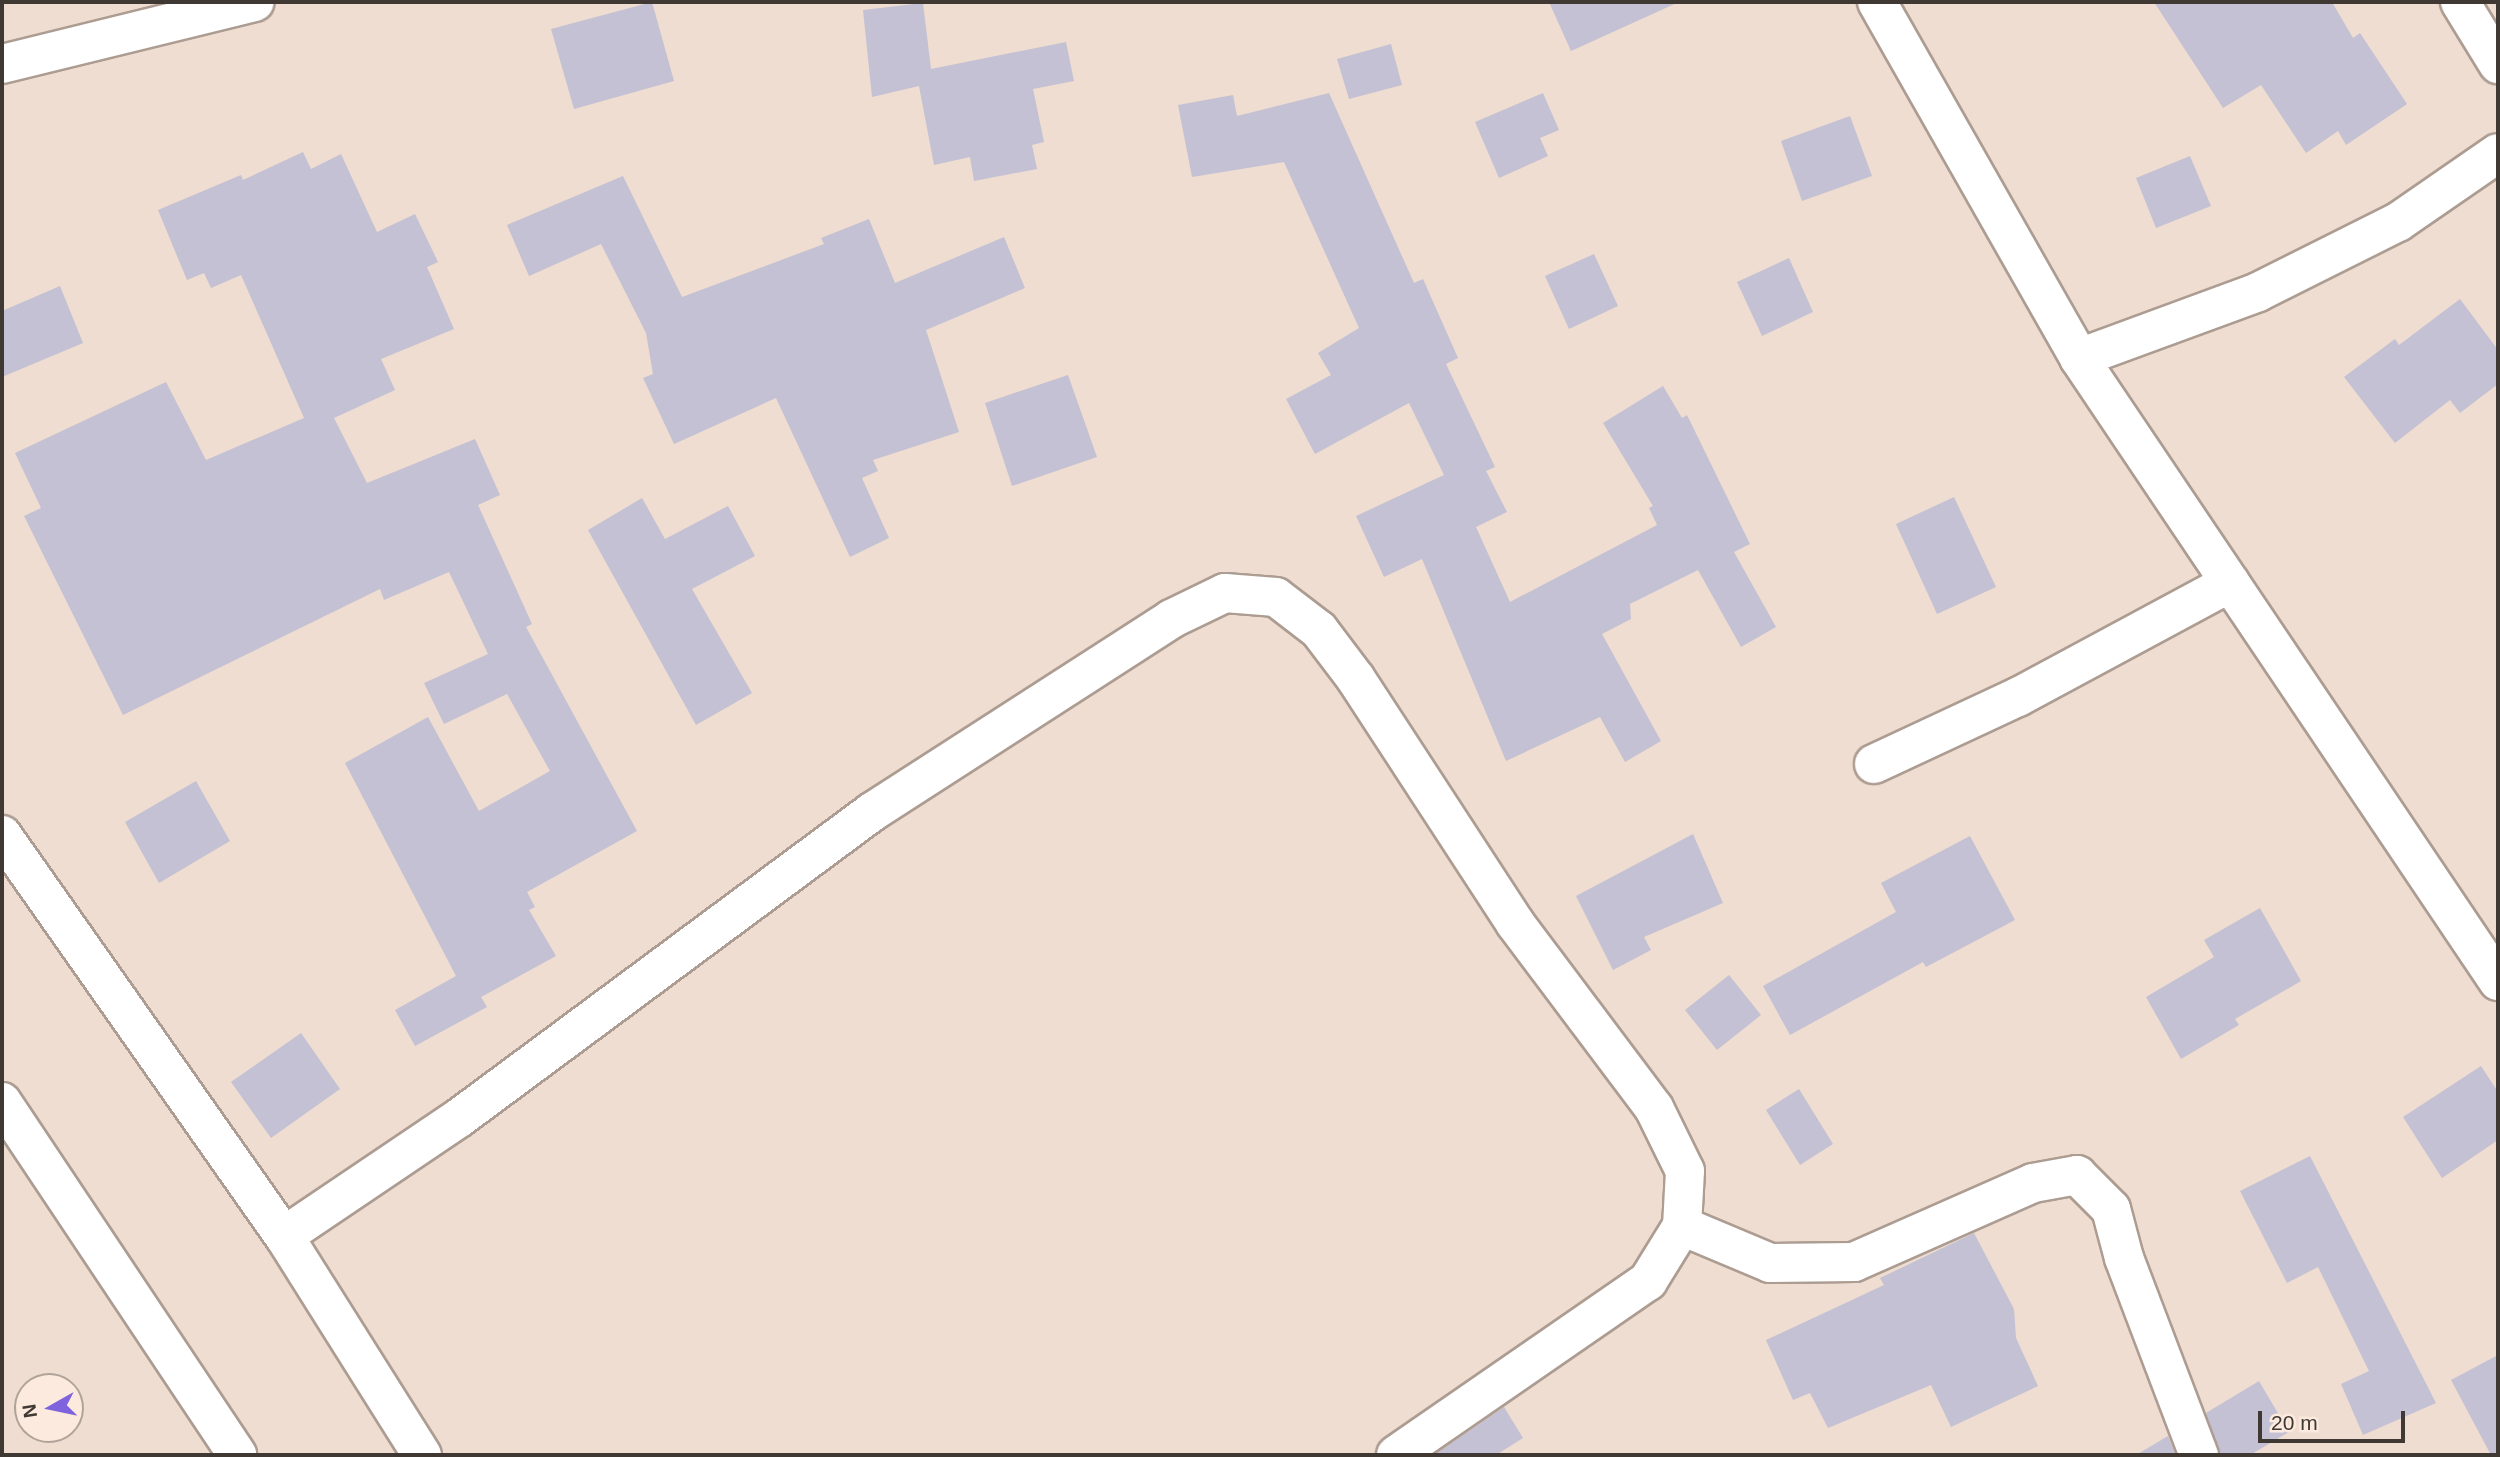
<!DOCTYPE html>
<style>
body{margin:0}
#map{position:relative;width:2500px;height:1457px;overflow:hidden;background:#eeddd0;font-family:Arial,sans-serif}
div>[style]{position:absolute}
.building>*{inset:0;background:#c3c1d3}
.roads{filter:drop-shadow(2px 0 #ac9c91) drop-shadow(-2px 0 #ac9c91) drop-shadow(0 2px #ac9c91) drop-shadow(0 -2px #ac9c91)}
.minor>*{height:38px;margin:-19px;padding:0 19px;transform-origin:19px;border-radius:19px;background:#fff}
.primary>*{height:38px;margin:-19px;padding:0 19px;transform-origin:19px;border-radius:19px;background:#fff}
span{translate:-50% -50%;white-space:nowrap;text-align:center;line-height:1.15;-webkit-text-stroke:5px #fbeadd;paint-order:stroke}
.frame{position:absolute;inset:0;border:4px solid #3f3833;pointer-events:none}
.north{position:absolute;left:14px;top:1373px;width:70px;height:70px;box-sizing:border-box;background:#fbeadd;border:2px solid #b0a399;border-radius:50%;rotate:261deg;font-size:19px;font-weight:700;line-height:28px;text-align:center;color:#3f3833}
.north::after{content:'';display:block;margin:auto;width:24px;height:32px;background:#7f63de;clip-path:polygon(50% 0,100% 100%,50% 72%,0 100%)}
.scale{position:absolute;left:2258px;top:1411px;width:147px;height:32px;box-sizing:border-box;border:4px solid #3f3833;border-top:0;padding-left:9px;font-size:21px;line-height:24px;white-space:nowrap;color:#3f3833;-webkit-text-stroke:5px #fbeadd;paint-order:stroke}
</style>
<div id="map">
<div class="building">
<div style="clip-path:polygon(652px 2px,674px 81px,574px 109px,551px 29px)"></div>
<div style="clip-path:polygon(1549px 2px,1679px 2px,1571px 51px)"></div>
<div style="clip-path:polygon(2154px 2px,2332px 2px,2353px 38px,2360px 33px,2407px 104px,2346px 145px,2338px 131px,2306px 153px,2261px 85px,2223px 108px)"></div>
<div style="clip-path:polygon(923px 3px,931px 69px,1066px 42px,1074px 81px,1033px 89px,1044px 142px,1032px 145px,1037px 169px,974px 181px,970px 157px,934px 165px,919px 86px,872px 97px,863px 10px)"></div>
<div style="clip-path:polygon(1391px 44px,1402px 85px,1349px 99px,1337px 59px)"></div>
<div style="clip-path:polygon(1329px 93px,1414px 283px,1423px 279px,1458px 358px,1446px 364px,1495px 467px,1486px 471px,1507px 512px,1476px 527px,1510px 602px,1657px 525px,1649px 508px,1653px 506px,1603px 423px,1663px 386px,1682px 418px,1687px 415px,1750px 544px,1734px 552px,1776px 627px,1741px 647px,1698px 570px,1630px 604px,1631px 619px,1602px 634px,1661px 741px,1625px 762px,1600px 717px,1506px 761px,1422px 559px,1384px 577px,1356px 516px,1444px 475px,1409px 403px,1315px 454px,1286px 399px,1331px 375px,1318px 353px,1359px 328px,1284px 162px,1192px 177px,1178px 105px,1233px 95px,1237px 116px)"></div>
<div style="clip-path:polygon(1543px 93px,1559px 130px,1540px 138px,1548px 156px,1499px 178px,1475px 122px)"></div>
<div style="clip-path:polygon(1850px 116px,1872px 176px,1802px 201px,1781px 141px)"></div>
<div style="clip-path:polygon(303px 152px,311px 169px,341px 154px,377px 232px,415px 214px,438px 262px,427px 267px,454px 329px,381px 359px,395px 390px,334px 418px,367px 483px,475px 439px,500px 495px,478px 505px,532px 624px,526px 627px,637px 831px,527px 892px,535px 907px,529px 910px,556px 956px,481px 997px,487px 1007px,415px 1046px,395px 1010px,456px 976px,345px 763px,428px 717px,479px 811px,550px 771px,507px 694px,444px 724px,424px 683px,488px 654px,449px 572px,384px 600px,380px 589px,123px 715px,24px 516px,41px 508px,15px 453px,166px 382px,206px 460px,304px 418px,241px 275px,211px 288px,204px 273px,187px 280px,158px 210px,241px 175px,243px 180px)"></div>
<div style="clip-path:polygon(2190px 156px,2211px 206px,2156px 228px,2136px 178px)"></div>
<div style="clip-path:polygon(623px 176px,682px 297px,824px 244px,821px 238px,869px 219px,895px 283px,1004px 237px,1025px 288px,926px 330px,959px 432px,873px 460px,878px 471px,862px 478px,889px 538px,850px 557px,776px 398px,674px 444px,643px 378px,653px 374px,646px 333px,601px 244px,529px 276px,507px 225px)"></div>
<div style="clip-path:polygon(1594px 254px,1618px 306px,1569px 329px,1545px 276px)"></div>
<div style="clip-path:polygon(1789px 258px,1813px 312px,1762px 336px,1737px 282px)"></div>
<div style="clip-path:polygon(60px 286px,83px 343px,2px 377px,2px 311px)"></div>
<div style="clip-path:polygon(2460px 299px,2498px 350px,2498px 384px,2460px 413px,2450px 400px,2395px 443px,2344px 377px,2395px 339px,2399px 345px)"></div>
<div style="clip-path:polygon(1068px 375px,1097px 457px,1012px 486px,985px 403px)"></div>
<div style="clip-path:polygon(1954px 497px,1996px 587px,1937px 614px,1896px 524px)"></div>
<div style="clip-path:polygon(642px 498px,665px 539px,728px 506px,755px 556px,692px 589px,752px 693px,696px 725px,588px 530px)"></div>
<div style="clip-path:polygon(196px 781px,230px 841px,159px 883px,125px 822px)"></div>
<div style="clip-path:polygon(1693px 834px,1723px 903px,1644px 937px,1651px 950px,1613px 970px,1576px 896px)"></div>
<div style="clip-path:polygon(1970px 836px,2015px 920px,1926px 967px,1923px 962px,1790px 1035px,1763px 986px,1896px 912px,1881px 883px)"></div>
<div style="clip-path:polygon(2260px 908px,2301px 981px,2235px 1019px,2239px 1025px,2181px 1059px,2146px 997px,2214px 957px,2204px 940px)"></div>
<div style="clip-path:polygon(1729px 975px,1761px 1015px,1717px 1050px,1685px 1010px)"></div>
<div style="clip-path:polygon(301px 1033px,340px 1089px,271px 1138px,231px 1082px)"></div>
<div style="clip-path:polygon(2481px 1066px,2498px 1092px,2498px 1140px,2442px 1178px,2403px 1117px)"></div>
<div style="clip-path:polygon(1799px 1089px,1833px 1144px,1800px 1165px,1766px 1110px)"></div>
<div style="clip-path:polygon(2310px 1156px,2436px 1403px,2363px 1435px,2341px 1384px,2369px 1371px,2318px 1267px,2287px 1283px,2240px 1191px)"></div>
<div style="clip-path:polygon(1974px 1233px,2014px 1309px,2016px 1338px,2038px 1386px,1951px 1427px,1931px 1385px,1828px 1428px,1810px 1393px,1793px 1400px,1766px 1340px,1884px 1285px,1880px 1278px)"></div>
<div style="clip-path:polygon(2498px 1355px,2498px 1455px,2491px 1455px,2451px 1380px)"></div>
<div style="clip-path:polygon(2259px 1381px,2289px 1432px,2250px 1455px,2220px 1455px,2206px 1413px)"></div>
<div style="clip-path:polygon(1504px 1407px,1523px 1438px,1496px 1455px,1434px 1455px)"></div>
<div style="clip-path:polygon(2168px 1436px,2176px 1455px,2136px 1455px)"></div>
</div>
<div class="roads">
<div class="minor">
<div style="left:1877px;top:2px;width:409px;rotate:60.4deg"></div>
<div style="left:2079px;top:358px;width:751px;rotate:56.08deg"></div>
<div style="left:2460px;top:2px;width:73px;rotate:58.5deg"></div>
<div style="left:2px;top:64px;width:260px;rotate:-13.8deg"></div>
<div style="left:2079px;top:358px;width:191px;rotate:-20.2deg"></div>
<div style="left:2258px;top:292px;width:157px;rotate:-26.6deg"></div>
<div style="left:2398px;top:222px;width:121px;rotate:-34.6deg"></div>
<div style="left:1874px;top:764px;width:159px;rotate:-25deg"></div>
<div style="left:2018px;top:697px;width:241px;rotate:-28.3deg"></div>
<div style="left:2px;top:835px;width:490px;rotate:54.9deg"></div>
<div style="left:284px;top:1236px;width:259px;rotate:57.8deg"></div>
<div style="left:1682px;top:1226px;width:95px;rotate:22.8deg"></div>
<div style="left:1770px;top:1263px;width:84px;rotate:-0.7deg"></div>
<div style="left:1854px;top:1262px;width:196px;rotate:-23.8deg"></div>
<div style="left:2033px;top:1183px;width:45px;rotate:-10.3deg"></div>
<div style="left:2077px;top:1175px;width:48px;rotate:45deg"></div>
<div style="left:2111px;top:1209px;width:51px;rotate:75.1deg"></div>
<div style="left:2124px;top:1258px;width:211px;rotate:69.2deg"></div>
<div style="left:284px;top:1236px;width:211px;rotate:-34deg"></div>
<div style="left:459px;top:1118px;width:514px;rotate:-36.54deg"></div>
<div style="left:872px;top:812px;width:356px;rotate:-32.8deg"></div>
<div style="left:1171px;top:619px;width:60px;rotate:-25.7deg"></div>
<div style="left:1225px;top:593px;width:51px;rotate:4.5deg"></div>
<div style="left:1276px;top:597px;width:54px;rotate:37.5deg"></div>
<div style="left:1319px;top:630px;width:61px;rotate:52.9deg"></div>
<div style="left:1356px;top:679px;width:291px;rotate:56.9deg"></div>
<div style="left:1515px;top:923px;width:231px;rotate:53.1deg"></div>
<div style="left:1654px;top:1108px;width:70px;rotate:63.8deg"></div>
<div style="left:1685px;top:1171px;width:55px;rotate:93.1deg"></div>
<div style="left:1682px;top:1226px;width:65px;rotate:121.7deg"></div>
<div style="left:1648px;top:1281px;width:306px;rotate:145.4deg"></div>
</div>
<div class="primary">
<div style="left:2px;top:1102px;width:424px;rotate:56.3deg"></div>
</div>
</div>
<div class="frame"></div>
<div class="north">N</div>
<div class="scale">20 m</div>
</div>
